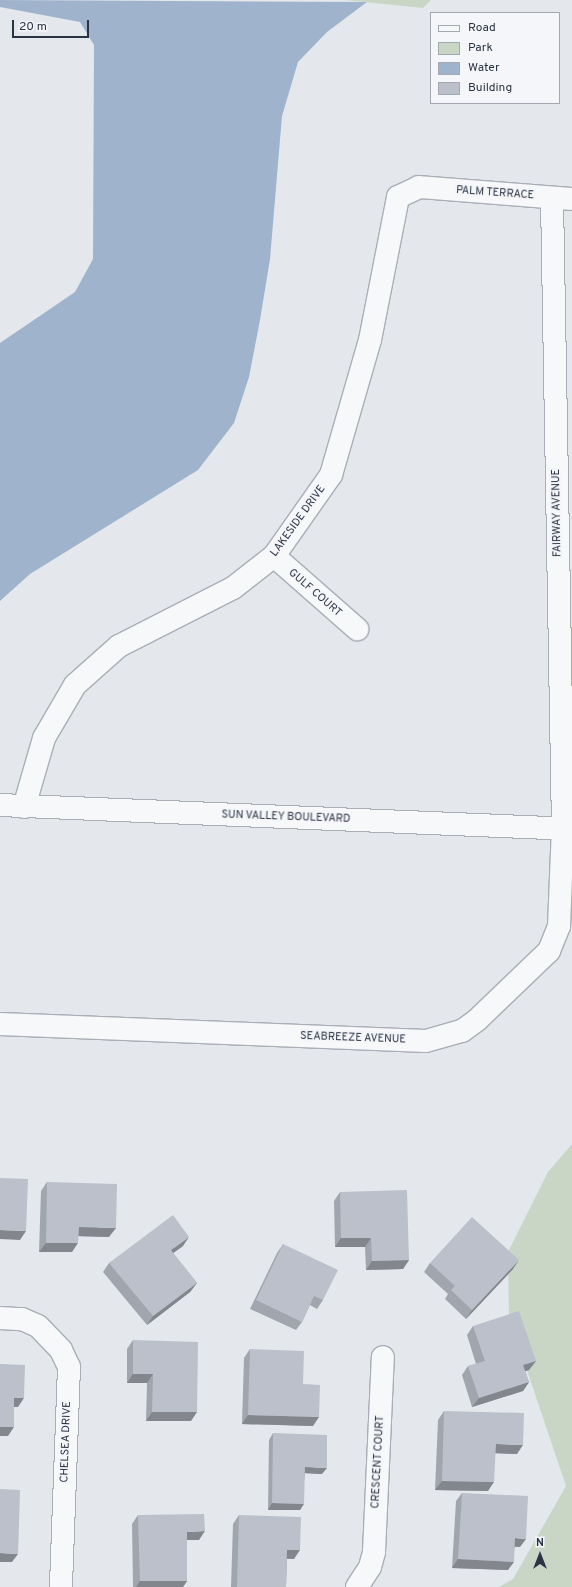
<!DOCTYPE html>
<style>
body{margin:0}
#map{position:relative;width:572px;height:1587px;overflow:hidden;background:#e4e7ec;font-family:Overpass,sans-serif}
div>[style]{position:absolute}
.green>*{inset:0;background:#c9d6c5}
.water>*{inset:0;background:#9fb4cc}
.roads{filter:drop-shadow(1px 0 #a9aeb7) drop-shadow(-1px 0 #a9aeb7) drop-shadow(0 1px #a9aeb7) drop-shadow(0 -1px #a9aeb7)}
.minor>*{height:22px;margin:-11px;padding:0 11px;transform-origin:11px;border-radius:11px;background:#f7f8fa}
.wall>*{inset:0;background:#a1a5ae}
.shaded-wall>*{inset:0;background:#83868d}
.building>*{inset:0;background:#bbc0ca}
span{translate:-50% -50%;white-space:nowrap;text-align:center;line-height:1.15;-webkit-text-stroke:4px #f4f6f9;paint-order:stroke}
.street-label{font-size:11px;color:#2b3445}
.legend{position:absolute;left:430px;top:12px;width:130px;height:92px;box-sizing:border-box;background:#f4f6f9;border:1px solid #a4a8b1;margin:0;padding:5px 7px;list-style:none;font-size:12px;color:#2b3445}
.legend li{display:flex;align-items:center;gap:8px;height:20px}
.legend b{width:20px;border:1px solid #a4a8b1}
.north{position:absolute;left:520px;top:1535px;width:40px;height:40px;-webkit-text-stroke:3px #f4f6f9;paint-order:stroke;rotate:0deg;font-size:11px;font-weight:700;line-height:16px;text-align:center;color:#2b3445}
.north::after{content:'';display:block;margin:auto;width:14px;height:18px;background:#2b3445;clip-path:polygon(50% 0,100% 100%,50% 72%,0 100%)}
.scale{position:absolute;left:12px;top:20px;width:77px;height:18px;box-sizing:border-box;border:2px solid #2b3445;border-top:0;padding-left:5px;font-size:12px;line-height:14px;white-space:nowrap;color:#2b3445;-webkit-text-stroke:3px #f4f6f9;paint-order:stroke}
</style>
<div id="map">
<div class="green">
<div style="clip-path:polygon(345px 0,431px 0,423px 8px)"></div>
<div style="clip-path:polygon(572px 1144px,572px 1587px,499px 1587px,513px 1579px,566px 1486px,509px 1317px,508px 1252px,548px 1172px)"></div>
</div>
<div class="water">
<div style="clip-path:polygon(0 0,367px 2px,327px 32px,298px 62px,282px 116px,270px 259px,260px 320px,249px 377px,234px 423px,198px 470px,30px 574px,0 601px,0 343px,75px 292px,93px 259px,94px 45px,80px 22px,0 7px)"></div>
</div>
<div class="roads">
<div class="minor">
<div style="left:274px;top:556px;width:111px;rotate:41.3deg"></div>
<div style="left:0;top:805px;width:573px;rotate:2.4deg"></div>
<div style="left:24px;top:807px;width:72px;rotate:-73.8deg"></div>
<div style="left:44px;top:738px;width:61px;rotate:-59.7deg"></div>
<div style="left:75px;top:685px;width:59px;rotate:-41.6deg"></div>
<div style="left:119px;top:646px;width:128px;rotate:-27deg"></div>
<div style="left:233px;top:588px;width:52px;rotate:-38deg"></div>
<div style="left:274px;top:556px;width:99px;rotate:-54.9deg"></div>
<div style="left:331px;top:475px;width:141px;rotate:-73.9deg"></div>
<div style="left:370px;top:340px;width:146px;rotate:-78.9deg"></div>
<div style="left:398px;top:197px;width:23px;rotate:-25deg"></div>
<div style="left:419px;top:187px;width:153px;rotate:4.5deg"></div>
<div style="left:0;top:1024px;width:426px;rotate:2.3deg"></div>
<div style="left:426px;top:1041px;width:37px;rotate:-16deg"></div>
<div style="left:462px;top:1031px;width:19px;rotate:-36deg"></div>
<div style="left:477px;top:1020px;width:100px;rotate:-43.8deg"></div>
<div style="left:549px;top:951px;width:27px;rotate:-68deg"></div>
<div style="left:559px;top:926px;width:98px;rotate:-87.7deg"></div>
<div style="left:563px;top:828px;width:630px;rotate:-91deg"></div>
<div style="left:0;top:1318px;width:22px;rotate:3deg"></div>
<div style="left:22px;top:1319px;width:17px;rotate:24deg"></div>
<div style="left:38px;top:1326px;width:33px;rotate:46deg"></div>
<div style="left:61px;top:1350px;width:19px;rotate:65deg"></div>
<div style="left:69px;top:1367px;width:220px;rotate:92.1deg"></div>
<div style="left:357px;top:1587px;width:24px;rotate:-57deg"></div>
<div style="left:370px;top:1567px;width:16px;rotate:-75deg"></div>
<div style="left:374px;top:1552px;width:195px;rotate:-87.4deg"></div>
</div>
</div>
<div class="wall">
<div style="clip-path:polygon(47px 1182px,109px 1237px,78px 1236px,72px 1252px,39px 1252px,41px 1191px)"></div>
<div style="clip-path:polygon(340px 1192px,409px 1260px,403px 1269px,366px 1270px,365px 1247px,335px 1247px,334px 1201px)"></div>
<div style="clip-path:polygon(283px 1244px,323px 1300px,317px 1309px,310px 1305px,302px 1322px,296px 1330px,250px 1309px,277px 1253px)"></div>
<div style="clip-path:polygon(183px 1246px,173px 1253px,197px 1283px,190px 1292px,147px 1325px,103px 1272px,109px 1263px)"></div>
<div style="clip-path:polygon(430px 1263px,513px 1269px,466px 1319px,445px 1299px,448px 1294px,424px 1272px)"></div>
<div style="clip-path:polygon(473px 1326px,536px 1361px,529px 1370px,525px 1371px,529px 1382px,523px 1391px,472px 1407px,462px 1375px,468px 1366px,476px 1364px,467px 1335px)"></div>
<div style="clip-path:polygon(133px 1340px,191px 1421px,146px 1421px,147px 1383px,127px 1383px,127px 1349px)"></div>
<div style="clip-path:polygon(250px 1349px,303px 1384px,313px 1426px,242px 1424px,244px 1358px)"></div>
<div style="clip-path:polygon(444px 1411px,517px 1454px,495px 1453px,488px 1491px,435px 1490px,438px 1420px)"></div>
<div style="clip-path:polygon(273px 1433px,322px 1474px,305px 1473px,300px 1510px,268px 1510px,269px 1440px)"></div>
<div style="clip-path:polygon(462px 1493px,520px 1547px,515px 1547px,508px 1570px,452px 1568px,456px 1501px)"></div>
<div style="clip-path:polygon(138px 1515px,199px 1540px,187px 1540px,187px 1581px,183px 1587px,133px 1587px,132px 1524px)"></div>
<div style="clip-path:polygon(239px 1515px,294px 1559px,287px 1559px,286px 1587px,231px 1587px,233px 1524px)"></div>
</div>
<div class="shaded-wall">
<div style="clip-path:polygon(79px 1227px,116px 1228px,109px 1237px,73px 1236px)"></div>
<div style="clip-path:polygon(0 1230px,26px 1231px,20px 1240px,0 1239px)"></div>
<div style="clip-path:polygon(189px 1237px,183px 1246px,165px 1259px,171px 1250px)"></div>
<div style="clip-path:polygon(341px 1238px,371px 1238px,365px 1247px,335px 1247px)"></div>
<div style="clip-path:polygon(46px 1243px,78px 1243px,72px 1252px,39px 1252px)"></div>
<div style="clip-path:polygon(409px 1260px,403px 1269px,366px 1270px,372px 1261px)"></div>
<div style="clip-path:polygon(519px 1260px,513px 1269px,466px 1319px,472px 1310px)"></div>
<div style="clip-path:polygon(197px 1283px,190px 1292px,147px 1325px,153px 1316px)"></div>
<div style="clip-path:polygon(536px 1361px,529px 1370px,517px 1374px,523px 1365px)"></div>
<div style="clip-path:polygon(133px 1374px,153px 1374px,147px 1383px,127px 1383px)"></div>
<div style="clip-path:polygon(529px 1382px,523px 1391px,472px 1407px,479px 1398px)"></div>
<div style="clip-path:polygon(14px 1398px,24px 1398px,18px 1407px,8px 1407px)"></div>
<div style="clip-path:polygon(152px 1412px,197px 1412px,191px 1421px,146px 1421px)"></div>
<div style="clip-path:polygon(248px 1415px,319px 1417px,313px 1426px,242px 1424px)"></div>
<div style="clip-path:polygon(0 1427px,14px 1427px,8px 1436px,0 1436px)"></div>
<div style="clip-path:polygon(496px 1444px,523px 1445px,517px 1454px,489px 1453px)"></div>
<div style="clip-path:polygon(305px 1467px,327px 1468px,322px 1474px,301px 1473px)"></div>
<div style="clip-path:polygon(442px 1481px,494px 1482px,488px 1491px,435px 1490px)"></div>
<div style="clip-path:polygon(272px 1503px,304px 1504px,300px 1510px,268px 1510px)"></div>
<div style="clip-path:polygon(205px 1531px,199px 1540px,180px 1540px,187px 1532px)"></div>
<div style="clip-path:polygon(515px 1538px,526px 1539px,520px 1547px,509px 1546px)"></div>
<div style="clip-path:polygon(287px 1550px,300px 1550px,294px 1559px,281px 1558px)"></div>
<div style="clip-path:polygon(0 1553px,18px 1554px,12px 1562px,0 1562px)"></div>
<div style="clip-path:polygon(458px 1559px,514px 1562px,508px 1570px,452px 1568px)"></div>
<div style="clip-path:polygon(140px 1581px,187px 1581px,183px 1587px,136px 1587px)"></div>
</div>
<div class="building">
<div style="clip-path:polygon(0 1178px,28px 1179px,26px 1231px,0 1230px)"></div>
<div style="clip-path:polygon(47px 1182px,117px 1184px,116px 1228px,79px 1227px,78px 1243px,46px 1243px)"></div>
<div style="clip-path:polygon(407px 1190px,409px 1260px,372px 1261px,371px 1238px,341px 1238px,340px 1192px)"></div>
<div style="clip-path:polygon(173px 1215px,189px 1237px,171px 1250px,197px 1283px,153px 1316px,109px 1263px)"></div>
<div style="clip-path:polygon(472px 1217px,519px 1260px,472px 1310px,451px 1290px,455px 1286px,430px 1263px)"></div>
<div style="clip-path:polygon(283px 1244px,338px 1270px,323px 1300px,314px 1296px,302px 1322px,256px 1300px)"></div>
<div style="clip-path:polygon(519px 1311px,536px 1361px,523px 1365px,529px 1382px,479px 1398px,468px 1366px,485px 1361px,473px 1326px)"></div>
<div style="clip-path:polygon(133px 1340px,198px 1342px,197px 1412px,152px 1412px,153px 1374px,133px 1374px)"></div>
<div style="clip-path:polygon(250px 1349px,304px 1351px,303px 1384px,320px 1385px,319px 1417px,248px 1415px)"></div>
<div style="clip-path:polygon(0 1364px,25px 1365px,24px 1398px,14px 1398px,14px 1427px,0 1427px)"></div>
<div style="clip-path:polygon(444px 1411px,524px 1413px,523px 1445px,496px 1444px,494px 1482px,442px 1481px)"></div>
<div style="clip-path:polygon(273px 1433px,327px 1435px,327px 1468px,305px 1467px,304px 1504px,272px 1503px)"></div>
<div style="clip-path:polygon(0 1489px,20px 1490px,18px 1554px,0 1553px)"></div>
<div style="clip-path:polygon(462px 1493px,528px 1496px,526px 1539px,515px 1538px,514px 1562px,458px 1559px)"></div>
<div style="clip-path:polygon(204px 1514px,205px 1531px,187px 1532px,187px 1581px,140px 1581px,138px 1515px)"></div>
<div style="clip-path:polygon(239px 1515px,301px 1517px,300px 1550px,287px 1550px,286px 1587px,237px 1587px)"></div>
</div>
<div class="street-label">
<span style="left:495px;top:193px;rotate:4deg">PALM TERRACE</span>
<span style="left:557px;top:513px;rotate:-91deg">FAIRWAY AVENUE</span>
<span style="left:298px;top:521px;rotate:-54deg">LAKESIDE DRIVE</span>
<span style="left:315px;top:593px;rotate:41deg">GULF COURT</span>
<span style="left:286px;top:817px;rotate:2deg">SUN VALLEY BOULEVARD</span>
<span style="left:353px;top:1038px;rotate:2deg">SEABREEZE AVENUE</span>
<span style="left:66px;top:1442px;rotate:-88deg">CHELSEA DRIVE</span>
<span style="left:378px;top:1462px;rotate:-87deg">CRESCENT COURT</span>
</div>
<ul class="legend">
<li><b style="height:5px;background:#f7f8fa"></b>Road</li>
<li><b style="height:11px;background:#c9d6c5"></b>Park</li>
<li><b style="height:11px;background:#9fb4cc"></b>Water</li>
<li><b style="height:11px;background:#bbc0ca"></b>Building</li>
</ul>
<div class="north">N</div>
<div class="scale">20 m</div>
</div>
